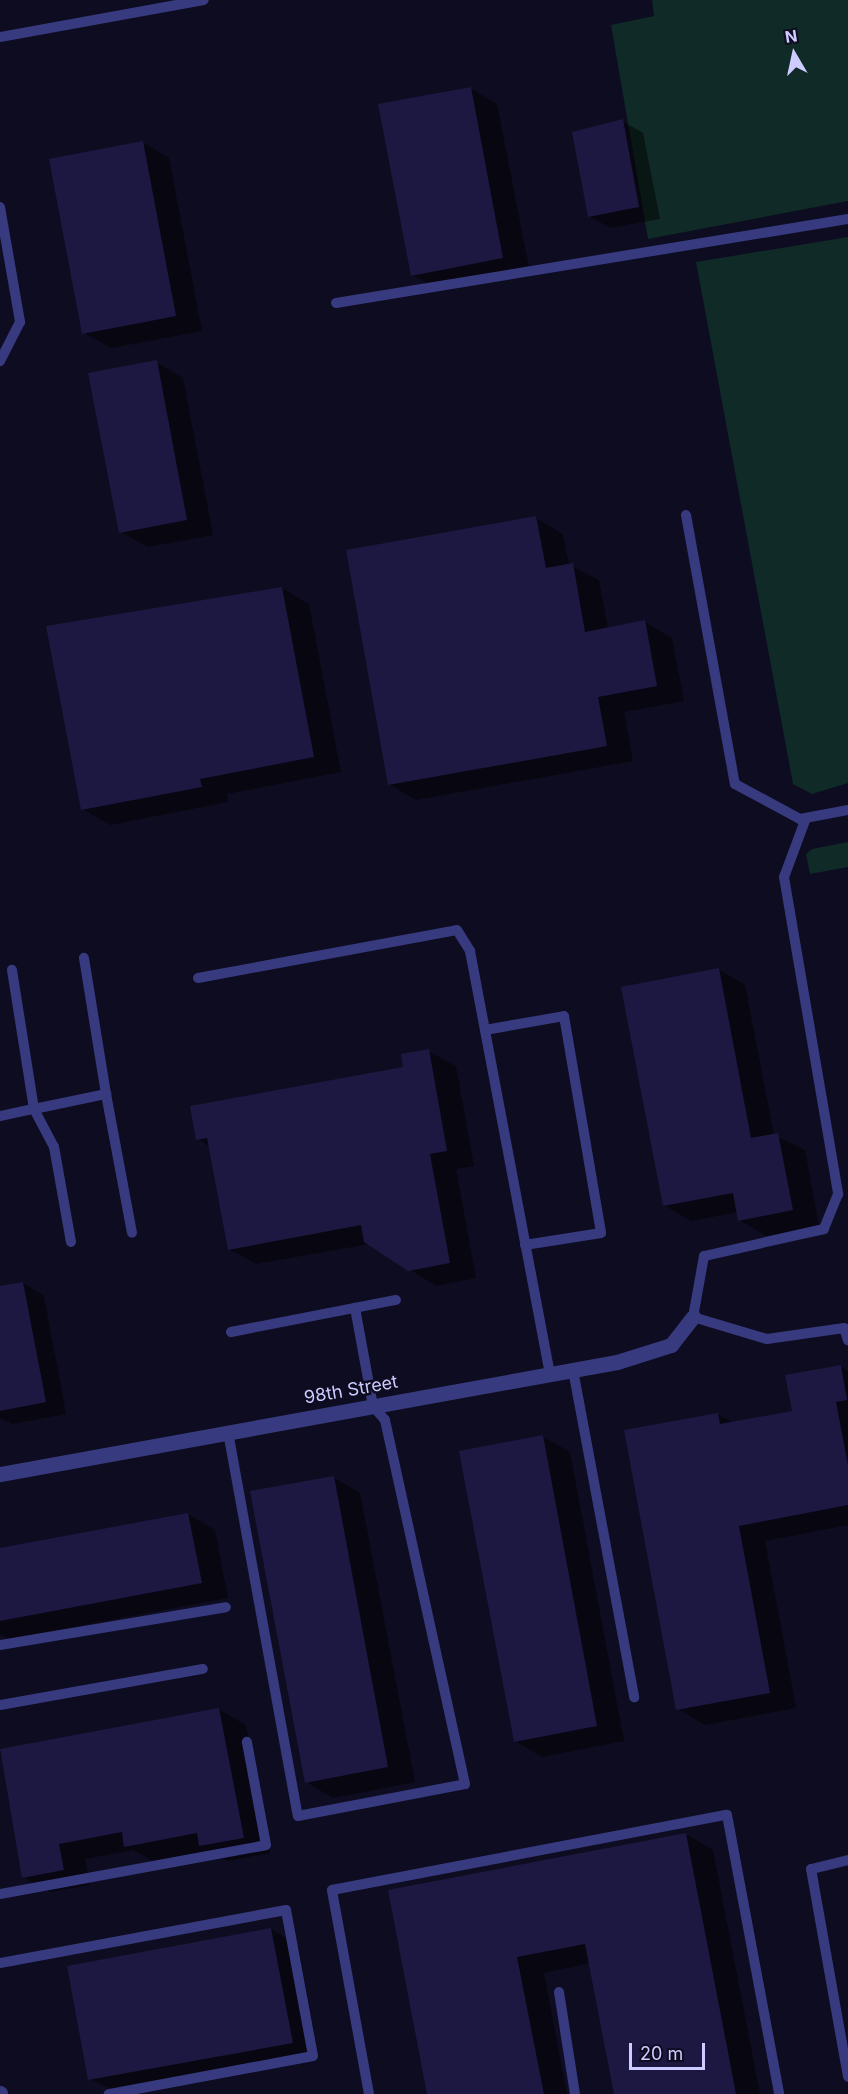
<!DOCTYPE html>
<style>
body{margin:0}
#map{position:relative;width:848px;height:2094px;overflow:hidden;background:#0e0c20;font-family:Inter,sans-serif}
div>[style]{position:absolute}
.green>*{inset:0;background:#0f2a27}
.shadow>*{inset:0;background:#0007}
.building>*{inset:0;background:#1d1841}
.service>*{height:10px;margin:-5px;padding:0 5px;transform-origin:5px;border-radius:5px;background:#373a7f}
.minor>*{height:15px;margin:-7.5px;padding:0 7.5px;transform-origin:7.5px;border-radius:7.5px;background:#373a7f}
span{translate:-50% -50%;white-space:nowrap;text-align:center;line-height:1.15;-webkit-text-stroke:5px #0e0c20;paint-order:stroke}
.street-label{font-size:18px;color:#cdcbff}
.north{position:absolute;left:764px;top:24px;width:60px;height:60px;-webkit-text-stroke:4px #0e0c20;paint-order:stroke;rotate:351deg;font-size:16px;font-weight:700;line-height:24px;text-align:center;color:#cdcbff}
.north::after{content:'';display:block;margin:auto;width:21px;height:27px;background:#cdcbff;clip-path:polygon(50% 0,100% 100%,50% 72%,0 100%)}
.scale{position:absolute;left:629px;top:2043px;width:76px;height:27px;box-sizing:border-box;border:3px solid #cdcbff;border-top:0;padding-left:8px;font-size:18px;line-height:21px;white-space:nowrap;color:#cdcbff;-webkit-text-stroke:4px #0e0c20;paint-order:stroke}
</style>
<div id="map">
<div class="green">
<div style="clip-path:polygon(652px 0,848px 0,848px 201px,648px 239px,611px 25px,654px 16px)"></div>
<div style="clip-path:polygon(848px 237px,848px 783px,812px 794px,793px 784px,696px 262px)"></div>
<div style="clip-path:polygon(848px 842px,848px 867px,810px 874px,806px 854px,812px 849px)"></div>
</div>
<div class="shadow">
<div style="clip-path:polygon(470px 88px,497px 104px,530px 273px,440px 291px,413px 275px)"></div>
<div style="clip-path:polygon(622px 121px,643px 133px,660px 219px,610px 228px,589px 216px)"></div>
<div style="clip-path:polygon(142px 142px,169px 158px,202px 331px,111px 348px,84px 333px)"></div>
<div style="clip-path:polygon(156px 362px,183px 378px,213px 535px,148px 547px,121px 532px)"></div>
<div style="clip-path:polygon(536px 518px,563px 534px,569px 565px,599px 580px,608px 629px,645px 622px,672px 638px,684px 701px,624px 712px,633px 761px,416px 800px,389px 784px)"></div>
<div style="clip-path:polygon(282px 588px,309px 604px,341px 772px,227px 794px,228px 802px,110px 825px,82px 809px)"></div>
<div style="clip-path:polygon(718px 969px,745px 985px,774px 1135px,805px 1150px,819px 1225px,766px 1236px,739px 1220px,738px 1212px,691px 1221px,664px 1205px)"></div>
<div style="clip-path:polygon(428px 1051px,456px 1066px,474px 1166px,456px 1169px,476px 1278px,436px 1286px,369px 1244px,256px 1264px,229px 1249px,210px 1147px,198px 1139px,405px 1068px)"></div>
<div style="clip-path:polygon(23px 1283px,44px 1296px,66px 1414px,12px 1424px,0 1418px,0 1288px)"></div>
<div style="clip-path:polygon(840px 1366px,848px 1371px,848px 1525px,765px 1541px,796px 1708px,705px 1725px,678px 1709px,718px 1414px,734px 1423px,794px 1412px)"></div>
<div style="clip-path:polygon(542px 1436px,570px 1452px,624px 1741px,542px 1757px,515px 1741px)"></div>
<div style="clip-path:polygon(333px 1477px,360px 1493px,415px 1782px,333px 1798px,306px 1782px)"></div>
<div style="clip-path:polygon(188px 1514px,215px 1530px,228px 1598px,9px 1639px,0 1634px,0 1550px)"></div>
<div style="clip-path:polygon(218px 1709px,246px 1725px,270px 1853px,227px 1861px,209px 1851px,153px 1861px,133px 1850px,85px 1859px,90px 1885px,50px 1892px,23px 1877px,0 1751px)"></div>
<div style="clip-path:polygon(686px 1834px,713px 1850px,760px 2094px,616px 2094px,591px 1963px,544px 1973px,567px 2094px,428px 2094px,389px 1892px)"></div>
<div style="clip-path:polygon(271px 1929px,298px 1945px,319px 2058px,122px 2094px,90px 2079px)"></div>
</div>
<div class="building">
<div style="clip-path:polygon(471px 87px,503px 258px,411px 276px,378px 104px)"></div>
<div style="clip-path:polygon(623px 119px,639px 207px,588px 217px,572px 132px)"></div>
<div style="clip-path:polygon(143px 141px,176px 316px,82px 334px,49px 159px)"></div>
<div style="clip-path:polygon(157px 360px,187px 520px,119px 533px,88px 373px)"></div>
<div style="clip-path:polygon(536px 516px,546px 568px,573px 563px,585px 632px,645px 620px,657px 686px,598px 697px,607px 746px,388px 785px,346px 550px)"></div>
<div style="clip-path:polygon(282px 587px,314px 757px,200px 779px,202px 787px,81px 810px,46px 626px)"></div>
<div style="clip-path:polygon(719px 968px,751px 1138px,778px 1133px,793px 1210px,738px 1221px,733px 1193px,663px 1206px,621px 987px)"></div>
<div style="clip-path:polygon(429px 1049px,447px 1151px,430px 1154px,450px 1263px,408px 1271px,364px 1242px,361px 1225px,228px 1250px,207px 1138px,196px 1140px,190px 1106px,403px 1067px,401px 1054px)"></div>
<div style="clip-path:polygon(23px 1282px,46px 1402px,0 1411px,0 1286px)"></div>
<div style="clip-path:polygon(841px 1365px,847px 1400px,836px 1402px,848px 1465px,848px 1505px,739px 1526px,770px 1693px,676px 1710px,624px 1430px,718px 1413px,720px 1424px,792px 1411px,785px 1375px)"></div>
<div style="clip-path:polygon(543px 1435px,597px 1726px,514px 1742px,459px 1451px)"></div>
<div style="clip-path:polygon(334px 1476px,388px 1767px,305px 1783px,250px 1491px)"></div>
<div style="clip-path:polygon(188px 1513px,202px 1583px,0 1621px,0 1548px)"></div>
<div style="clip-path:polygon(219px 1708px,244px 1838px,199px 1846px,197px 1833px,124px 1847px,122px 1832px,59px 1844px,64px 1870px,22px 1878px,0 1749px)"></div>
<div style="clip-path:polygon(686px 1833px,736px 2094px,614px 2094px,585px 1944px,517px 1957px,544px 2094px,427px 2094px,388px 1890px)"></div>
<div style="clip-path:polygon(271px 1928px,293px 2043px,88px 2080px,67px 1966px)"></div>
</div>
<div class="service">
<div style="left:0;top:37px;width:207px;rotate:-10.3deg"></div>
<div style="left:0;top:207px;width:117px;rotate:80.1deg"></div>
<div style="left:20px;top:322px;width:44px;rotate:117.1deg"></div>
<div style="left:336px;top:303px;width:519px;rotate:-9.32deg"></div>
<div style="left:686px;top:515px;width:273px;rotate:79.7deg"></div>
<div style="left:735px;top:784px;width:74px;rotate:28.3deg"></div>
<div style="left:800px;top:819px;width:49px;rotate:-10.6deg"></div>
<div style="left:806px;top:818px;width:63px;rotate:110.4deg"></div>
<div style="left:784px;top:877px;width:322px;rotate:80.3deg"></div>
<div style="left:838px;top:1194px;width:38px;rotate:112deg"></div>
<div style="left:824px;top:1229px;width:123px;rotate:167.3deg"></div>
<div style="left:704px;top:1256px;width:62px;rotate:100.2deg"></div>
<div style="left:693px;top:1317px;width:77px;rotate:16.6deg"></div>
<div style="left:767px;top:1339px;width:78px;rotate:-8.1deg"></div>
<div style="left:844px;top:1328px;width:13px;rotate:72deg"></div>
<div style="left:198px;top:978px;width:263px;rotate:-10.5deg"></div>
<div style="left:457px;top:930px;width:25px;rotate:58deg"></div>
<div style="left:470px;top:951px;width:430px;rotate:79.3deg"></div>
<div style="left:485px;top:1030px;width:80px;rotate:-10deg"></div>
<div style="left:564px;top:1016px;width:220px;rotate:80.3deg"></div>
<div style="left:601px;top:1233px;width:77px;rotate:171deg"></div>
<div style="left:106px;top:1094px;width:141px;rotate:79.4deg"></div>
<div style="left:0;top:1116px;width:35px;rotate:-12deg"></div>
<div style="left:34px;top:1109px;width:141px;rotate:-99deg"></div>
<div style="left:71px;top:1242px;width:97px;rotate:-100.1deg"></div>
<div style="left:54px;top:1147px;width:43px;rotate:-117.8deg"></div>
<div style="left:34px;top:1109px;width:74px;rotate:-11.8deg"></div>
<div style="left:106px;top:1094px;width:138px;rotate:-99.2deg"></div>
<div style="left:231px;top:1332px;width:168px;rotate:-11deg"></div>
<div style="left:573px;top:1370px;width:333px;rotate:79.4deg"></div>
<div style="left:228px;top:1432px;width:390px;rotate:79.7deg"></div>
<div style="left:298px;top:1816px;width:170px;rotate:-10.8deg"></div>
<div style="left:465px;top:1784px;width:373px;rotate:-102.4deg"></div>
<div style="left:385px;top:1420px;width:18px;rotate:-131deg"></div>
<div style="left:373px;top:1406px;width:100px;rotate:-100.4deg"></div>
<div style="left:0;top:1645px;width:229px;rotate:-9.5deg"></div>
<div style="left:0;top:1705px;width:206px;rotate:-10.1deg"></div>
<div style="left:848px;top:1860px;width:38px;rotate:166deg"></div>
<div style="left:811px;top:1869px;width:211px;rotate:79.9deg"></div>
<div style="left:0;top:1894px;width:270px;rotate:-10.4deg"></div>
<div style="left:266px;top:1845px;width:105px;rotate:-100.5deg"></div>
<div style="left:0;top:1963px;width:291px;rotate:-10.5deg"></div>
<div style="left:286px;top:1910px;width:148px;rotate:79.5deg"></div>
<div style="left:313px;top:2056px;width:208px;rotate:169.4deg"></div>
<div style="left:559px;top:1992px;width:103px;rotate:81.1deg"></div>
<div style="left:369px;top:2094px;width:207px;rotate:-100.3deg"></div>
<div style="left:332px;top:1890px;width:402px;rotate:-10.8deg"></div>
<div style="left:727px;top:1815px;width:284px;rotate:79.4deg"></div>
</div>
<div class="minor">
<div style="left:0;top:1474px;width:627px;rotate:-10.29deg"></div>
<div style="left:617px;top:1362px;width:57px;rotate:-17.5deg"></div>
<div style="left:671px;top:1345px;width:36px;rotate:-52deg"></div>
<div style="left:0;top:2093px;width:1px;rotate:90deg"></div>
</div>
<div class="street-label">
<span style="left:351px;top:1390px;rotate:-10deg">98th Street</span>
</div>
<div class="north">N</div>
<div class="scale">20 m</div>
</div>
